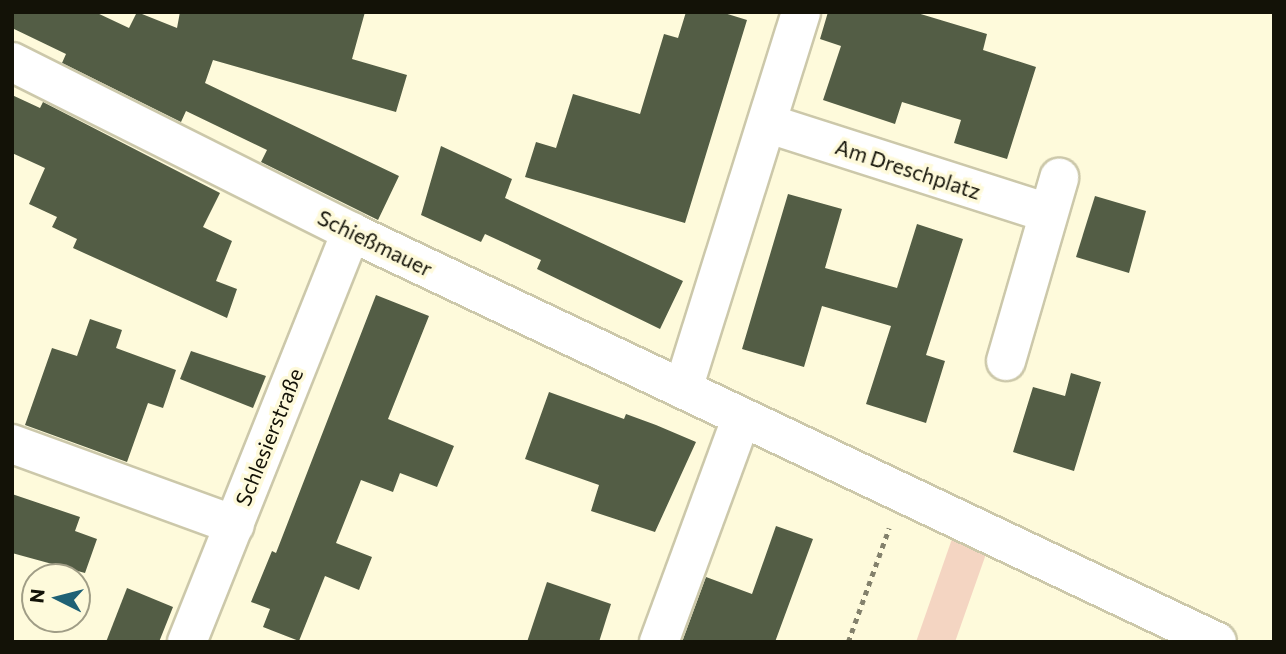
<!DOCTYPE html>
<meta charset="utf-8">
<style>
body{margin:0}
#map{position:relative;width:1286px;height:654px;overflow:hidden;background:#fefadb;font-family:Commissioner,sans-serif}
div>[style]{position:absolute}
.green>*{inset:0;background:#f4d5c2}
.building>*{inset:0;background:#535d45}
.path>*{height:4.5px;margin-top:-2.25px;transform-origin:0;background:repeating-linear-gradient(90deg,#83816c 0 5px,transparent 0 10px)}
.roads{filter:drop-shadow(2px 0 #ccc8aa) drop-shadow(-2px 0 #ccc8aa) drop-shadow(0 2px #ccc8aa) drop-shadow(0 -2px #ccc8aa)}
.minor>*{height:38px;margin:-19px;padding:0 19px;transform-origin:19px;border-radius:19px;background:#fff}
span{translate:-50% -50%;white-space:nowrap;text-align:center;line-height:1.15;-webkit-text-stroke:7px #fefadb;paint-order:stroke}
.street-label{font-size:21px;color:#131207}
.frame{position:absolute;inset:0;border:14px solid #131207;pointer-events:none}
.north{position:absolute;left:21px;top:563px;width:70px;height:70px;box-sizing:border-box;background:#fefadb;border:2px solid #a09d86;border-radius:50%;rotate:276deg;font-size:19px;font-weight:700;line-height:28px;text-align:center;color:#131207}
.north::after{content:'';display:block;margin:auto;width:24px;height:32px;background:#1f6175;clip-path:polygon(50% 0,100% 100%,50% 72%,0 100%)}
</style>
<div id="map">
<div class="green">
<div style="clip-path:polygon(953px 536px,986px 554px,955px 642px,916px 642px)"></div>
</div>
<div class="building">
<div style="clip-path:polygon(12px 12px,95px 12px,129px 28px,137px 12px,177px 28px,180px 12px,365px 12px,352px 59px,407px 75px,396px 112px,213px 60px,205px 83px,399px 176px,378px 220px,261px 162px,267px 150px,186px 111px,181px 122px,62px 63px,66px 54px,12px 28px)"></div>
<div style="clip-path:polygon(686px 12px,721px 12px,747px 20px,685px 223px,525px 177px,536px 142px,556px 148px,573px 94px,640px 114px,664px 34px,678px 38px)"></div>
<div style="clip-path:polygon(828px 12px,914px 12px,987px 34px,983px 50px,1036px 67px,1007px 159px,954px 143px,961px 120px,902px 102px,895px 124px,823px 100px,841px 46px,820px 39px)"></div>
<div style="clip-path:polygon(12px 95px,40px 108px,43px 102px,220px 193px,203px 227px,232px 241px,216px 281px,237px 289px,227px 318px,73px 248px,77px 239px,52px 227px,57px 217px,29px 204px,45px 168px,12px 153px)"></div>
<div style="clip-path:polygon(441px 146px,512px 179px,505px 198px,683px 281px,660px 329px,537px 269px,541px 260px,485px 234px,481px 242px,421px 215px)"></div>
<div style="clip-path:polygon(788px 194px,842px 209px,825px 268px,897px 288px,917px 224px,963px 239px,926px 355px,945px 361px,926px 423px,866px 404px,891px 326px,822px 306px,804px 367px,742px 349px)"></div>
<div style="clip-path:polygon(1095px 196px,1146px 211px,1129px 273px,1076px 257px)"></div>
<div style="clip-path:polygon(376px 295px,429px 316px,388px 419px,454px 446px,437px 487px,400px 473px,393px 492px,361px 480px,336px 543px,372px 557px,359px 590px,325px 576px,299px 641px,263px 627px,270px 609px,251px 602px,272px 551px,276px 553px)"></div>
<div style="clip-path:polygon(90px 319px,122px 330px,116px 348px,176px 370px,163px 408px,148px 403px,127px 462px,25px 425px,52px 348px,77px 356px)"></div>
<div style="clip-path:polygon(191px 351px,266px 376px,253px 408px,180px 379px)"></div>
<div style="clip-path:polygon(1071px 373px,1101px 382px,1074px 471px,1013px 452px,1033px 387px,1065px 396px)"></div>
<div style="clip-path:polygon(549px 392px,624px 419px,626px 414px,656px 425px,696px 442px,655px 532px,591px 511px,599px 485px,525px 459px)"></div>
<div style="clip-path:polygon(12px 494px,80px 517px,75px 531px,97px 539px,85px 573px,12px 553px)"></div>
<div style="clip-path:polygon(776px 526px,813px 539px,775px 642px,682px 642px,706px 577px,752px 594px)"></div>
<div style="clip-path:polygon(547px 582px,611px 604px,599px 642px,527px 642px)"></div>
<div style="clip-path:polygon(127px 588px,173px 607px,159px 642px,106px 642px)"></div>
</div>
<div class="path">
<div style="left:848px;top:642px;width:121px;rotate:-70.2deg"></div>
</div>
<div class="roads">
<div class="minor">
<div style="left:12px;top:62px;width:379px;rotate:26.6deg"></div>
<div style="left:351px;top:232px;width:958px;rotate:25.33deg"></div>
<div style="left:769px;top:124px;width:293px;rotate:17.7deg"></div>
<div style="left:1006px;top:361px;width:191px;rotate:-73.8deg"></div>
<div style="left:683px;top:389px;width:395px;rotate:-72.6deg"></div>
<div style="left:12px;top:444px;width:237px;rotate:20deg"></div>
<div style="left:187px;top:642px;width:442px;rotate:-68.2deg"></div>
<div style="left:659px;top:642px;width:238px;rotate:-69.8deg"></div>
</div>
</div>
<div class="street-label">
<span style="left:908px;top:169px;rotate:18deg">Am Dreschplatz</span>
<span style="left:375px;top:243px;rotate:26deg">Schießmauer</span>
<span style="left:269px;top:437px;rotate:-68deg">Schlesierstraße</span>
</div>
<div class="frame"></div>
<div class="north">N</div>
</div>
